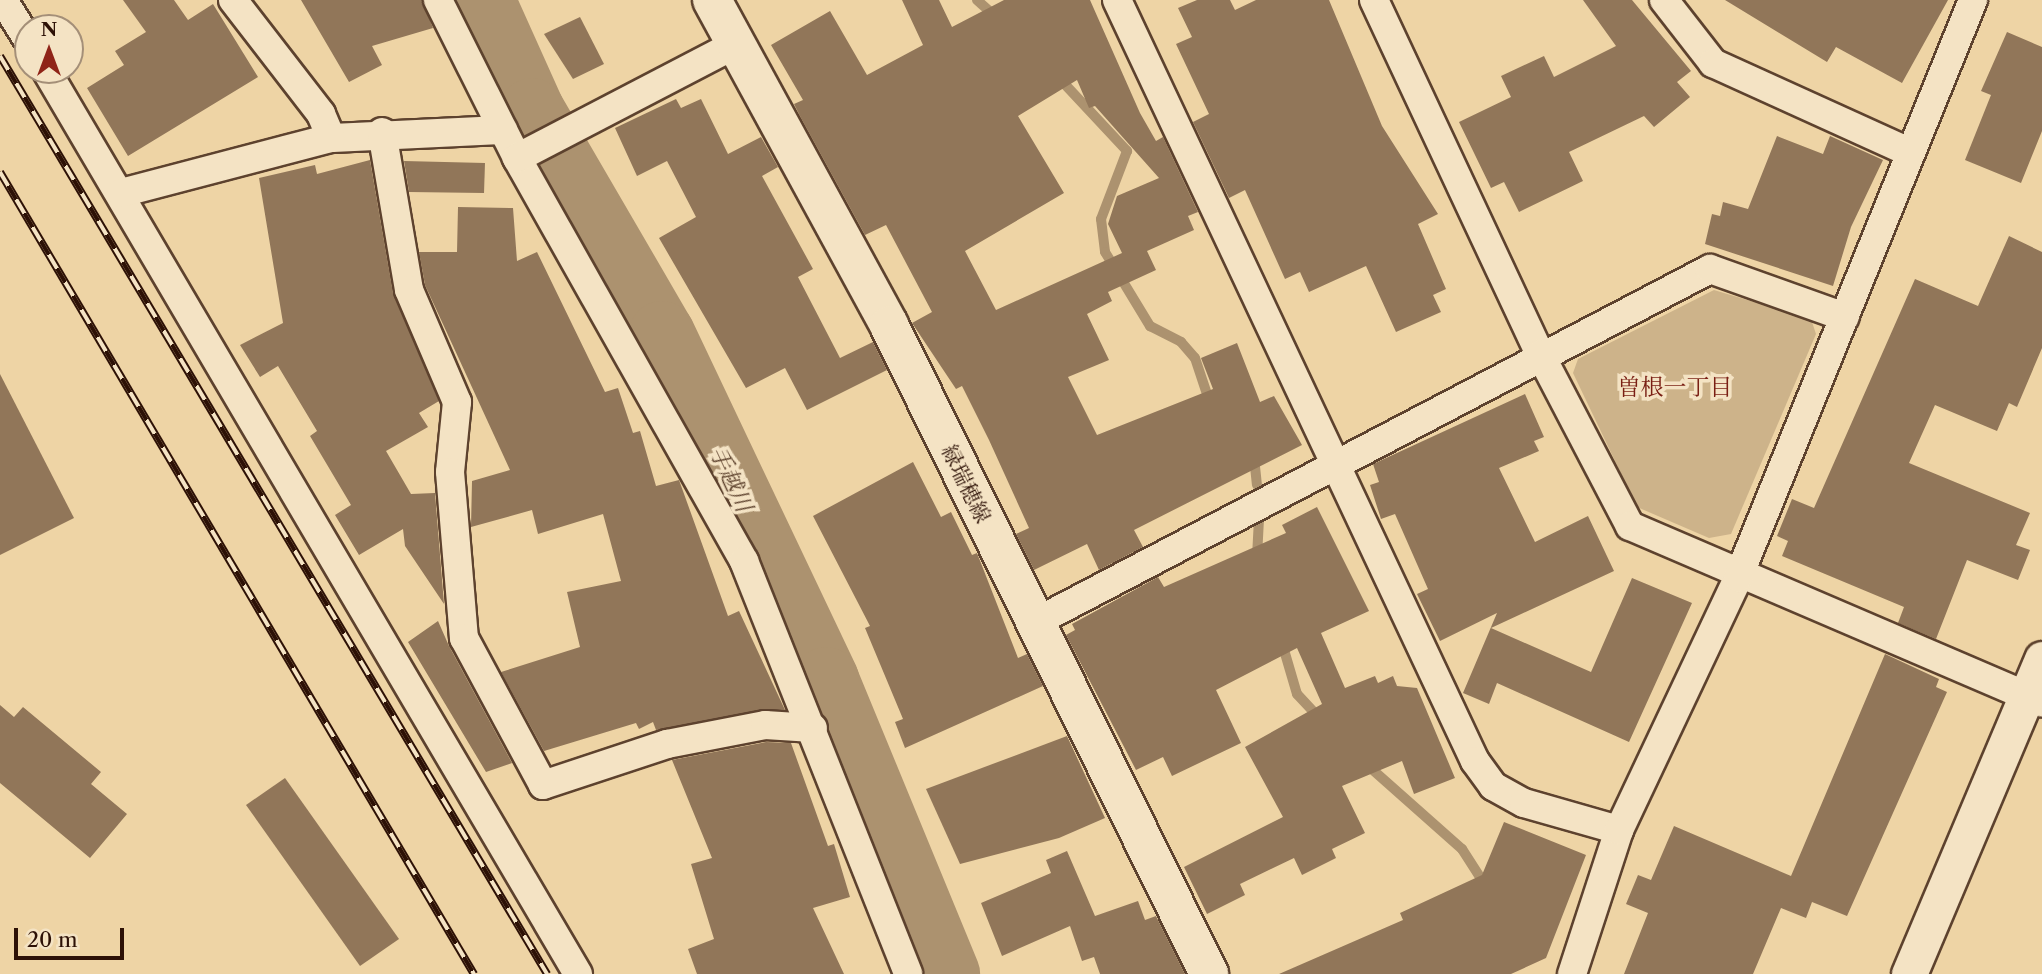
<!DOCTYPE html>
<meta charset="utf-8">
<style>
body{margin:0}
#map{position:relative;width:2042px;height:974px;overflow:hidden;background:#eed4a5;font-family:"Libre Caslon Text","Noto Serif JP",serif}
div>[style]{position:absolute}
.green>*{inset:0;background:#cdb38a}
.stream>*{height:10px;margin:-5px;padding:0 5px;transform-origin:5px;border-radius:5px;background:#ac926f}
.river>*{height:66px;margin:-33px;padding:0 33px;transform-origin:33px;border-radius:33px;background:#ac926f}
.building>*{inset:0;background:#917659}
.roads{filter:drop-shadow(2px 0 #5d422e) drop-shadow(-2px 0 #5d422e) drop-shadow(0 2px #5d422e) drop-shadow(0 -2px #5d422e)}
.minor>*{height:28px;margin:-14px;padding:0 14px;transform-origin:14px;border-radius:14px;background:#f4e3c4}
.tertiary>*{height:35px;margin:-17.5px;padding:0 17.5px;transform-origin:17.5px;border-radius:17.5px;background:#f4e3c4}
.secondary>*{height:38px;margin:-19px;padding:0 19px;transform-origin:19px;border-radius:19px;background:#f4e3c4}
.rail>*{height:8px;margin-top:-4px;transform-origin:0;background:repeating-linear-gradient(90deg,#f4e3c4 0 16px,#2d1106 0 32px);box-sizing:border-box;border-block:2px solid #2d1106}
span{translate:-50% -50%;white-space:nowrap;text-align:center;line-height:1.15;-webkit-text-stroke:7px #f4e3c4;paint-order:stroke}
.street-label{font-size:21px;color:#2d1106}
.neighbourhood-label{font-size:23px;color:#7a1f14}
.water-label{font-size:23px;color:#604530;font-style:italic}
.north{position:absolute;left:14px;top:14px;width:70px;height:70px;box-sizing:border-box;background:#f4e3c4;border:2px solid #a48f78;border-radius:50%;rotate:0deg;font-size:19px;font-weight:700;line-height:28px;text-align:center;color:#2d1106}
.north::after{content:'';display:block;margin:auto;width:24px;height:32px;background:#8f2418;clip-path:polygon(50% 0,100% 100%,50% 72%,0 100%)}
.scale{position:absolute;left:14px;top:928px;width:110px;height:32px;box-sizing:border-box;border:4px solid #2d1106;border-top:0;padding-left:9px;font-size:21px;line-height:24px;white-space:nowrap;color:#2d1106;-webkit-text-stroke:5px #f4e3c4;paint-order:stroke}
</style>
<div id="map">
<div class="green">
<div style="clip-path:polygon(1714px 290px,1811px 319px,1816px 334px,1731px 534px,1709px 538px,1637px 507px,1573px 373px,1578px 359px)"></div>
</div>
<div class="stream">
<div style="left:977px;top:0;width:27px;rotate:42deg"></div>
<div style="left:1059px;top:78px;width:100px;rotate:47deg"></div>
<div style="left:1127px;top:151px;width:73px;rotate:110.9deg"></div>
<div style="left:1101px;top:219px;width:33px;rotate:83deg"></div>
<div style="left:1105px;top:252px;width:87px;rotate:58.7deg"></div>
<div style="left:1150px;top:326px;width:35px;rotate:27deg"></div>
<div style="left:1181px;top:342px;width:21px;rotate:49deg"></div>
<div style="left:1195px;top:358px;width:47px;rotate:71.6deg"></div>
<div style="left:1254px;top:457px;width:28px;rotate:84deg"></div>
<div style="left:1257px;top:557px;width:36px;rotate:-87deg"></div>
<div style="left:1282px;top:643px;width:53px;rotate:73.6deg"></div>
<div style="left:1297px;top:694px;width:35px;rotate:47deg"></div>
<div style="left:1365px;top:763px;width:130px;rotate:41.6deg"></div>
<div style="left:1462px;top:849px;width:46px;rotate:57.3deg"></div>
</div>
<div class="river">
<div style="left:482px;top:0;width:122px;rotate:65.8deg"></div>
<div style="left:532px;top:111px;width:258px;rotate:59.8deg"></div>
<div style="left:662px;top:334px;width:383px;rotate:64.6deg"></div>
<div style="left:826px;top:680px;width:318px;rotate:67.6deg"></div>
</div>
<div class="building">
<div style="clip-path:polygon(123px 0,174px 0,188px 20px,213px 4px,258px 77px,128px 156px,87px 88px,124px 65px,115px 51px,146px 32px)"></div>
<div style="clip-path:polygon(301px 0,422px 0,433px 28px,372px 46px,382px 65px,349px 82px)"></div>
<div style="clip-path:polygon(evenodd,902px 0,939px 0,952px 27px,1004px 0,1090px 0,1140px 113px,1156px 141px,1163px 137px,1198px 212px,1188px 216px,1194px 230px,1147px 251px,1156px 270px,1108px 292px,1112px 301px,1087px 314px,1109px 360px,1068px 377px,1097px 435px,1213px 389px,1201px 358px,1237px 343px,1260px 402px,1274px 396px,1302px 445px,1134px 530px,1143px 547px,1099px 570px,1087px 544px,1034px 570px,1016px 534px,1029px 528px,989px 440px,962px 386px,956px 389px,912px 323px,932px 312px,886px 225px,865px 235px,800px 116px,794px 104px,803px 100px,771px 45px,830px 11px,867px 75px,923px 45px,902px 0,1077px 80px,1089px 108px,1095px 106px,1159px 178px,1117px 196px,1108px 224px,1122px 253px,996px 310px,965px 251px,1064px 193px,1018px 116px,1077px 80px)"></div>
<div style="clip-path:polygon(1197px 0,1230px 0,1235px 10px,1256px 0,1329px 0,1382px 126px,1438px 214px,1418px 224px,1446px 289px,1433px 295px,1441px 312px,1396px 332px,1366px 266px,1309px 292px,1300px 272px,1285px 279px,1245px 190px,1229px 198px,1193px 122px,1209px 114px,1176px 44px,1192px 37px,1178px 8px)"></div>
<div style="clip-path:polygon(1583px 0,1632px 0,1691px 71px,1677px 82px,1690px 97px,1654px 127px,1644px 116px,1569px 152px,1583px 181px,1519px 212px,1504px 182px,1491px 188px,1459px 122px,1511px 97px,1501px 76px,1544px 56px,1554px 77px,1616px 46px)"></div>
<div style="clip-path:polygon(1725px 0,1948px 0,1902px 83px,1836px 47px,1827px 62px)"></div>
<div style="clip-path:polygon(580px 17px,604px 64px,573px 79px,544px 34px)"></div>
<div style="clip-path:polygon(2007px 32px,2042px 47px,2042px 131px,2021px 183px,1965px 160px,1991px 95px,1981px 91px)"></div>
<div style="clip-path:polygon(676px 99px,681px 108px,701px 99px,728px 154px,761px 137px,778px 167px,762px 176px,813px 269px,798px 277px,840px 358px,873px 342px,887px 370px,807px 410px,785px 368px,746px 388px,659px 238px,696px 217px,667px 161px,637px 176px,615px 128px)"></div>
<div style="clip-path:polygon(1777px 136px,1823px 154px,1830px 136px,1883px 160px,1851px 227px,1833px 286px,1705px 244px,1712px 214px,1720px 216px,1723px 202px,1748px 209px)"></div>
<div style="clip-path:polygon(370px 160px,393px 293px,439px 401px,419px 413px,428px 427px,386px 451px,411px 494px,435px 493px,444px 604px,405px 546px,403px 529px,359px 555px,335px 515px,351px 505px,310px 436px,317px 431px,278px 366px,260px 377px,240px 345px,283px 323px,259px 178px,315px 165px,317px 174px)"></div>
<div style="clip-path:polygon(404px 161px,485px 163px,484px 193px,409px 192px)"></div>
<div style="clip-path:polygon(458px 207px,513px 208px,517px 261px,537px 252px,605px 392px,618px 388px,633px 433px,640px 431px,656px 486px,679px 480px,728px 616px,739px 611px,785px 710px,656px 730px,653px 722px,639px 729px,636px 723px,544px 751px,501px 672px,580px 647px,567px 592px,621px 581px,603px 514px,538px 534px,532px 510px,471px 527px,472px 481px,510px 470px,425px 285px,419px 252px,457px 252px)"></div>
<div style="clip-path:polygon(2009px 236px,2042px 252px,2042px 348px,2017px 407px,2009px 403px,1997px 431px,1935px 405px,1909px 463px,2030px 513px,2016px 545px,2030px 550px,2018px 580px,1967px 560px,1936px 639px,1898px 623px,1904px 607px,1782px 556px,1788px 541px,1777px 536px,1792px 499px,1814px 508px,1915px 279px,1978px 306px)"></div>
<div style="clip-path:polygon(0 374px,74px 518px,0 555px)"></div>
<div style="clip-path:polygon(1525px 394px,1544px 437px,1534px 441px,1539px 451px,1499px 468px,1535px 542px,1588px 516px,1614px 571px,1491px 628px,1591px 672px,1632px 578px,1692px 603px,1629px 742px,1497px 683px,1489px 704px,1463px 693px,1497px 613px,1440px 641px,1417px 594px,1428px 589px,1395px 514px,1381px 519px,1370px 485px,1379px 482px,1373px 464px)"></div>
<div style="clip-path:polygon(913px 462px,941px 517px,951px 512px,972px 555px,977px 553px,1018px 658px,1027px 654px,1043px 686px,905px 748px,895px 722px,903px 719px,865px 628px,870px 626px,813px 516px)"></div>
<div style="clip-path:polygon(1317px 507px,1369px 611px,1321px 633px,1345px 688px,1375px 676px,1378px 683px,1393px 676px,1397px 686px,1417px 688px,1455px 778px,1414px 794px,1402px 761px,1342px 786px,1365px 833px,1332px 849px,1336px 858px,1302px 875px,1294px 858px,1240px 884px,1245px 895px,1207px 914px,1184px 867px,1283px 817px,1245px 747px,1322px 704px,1297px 648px,1216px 690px,1241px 743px,1172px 776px,1163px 757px,1136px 770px,1066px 635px,1075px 630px,1072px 624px,1158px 577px,1164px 587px,1286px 533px,1282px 525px)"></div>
<div style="clip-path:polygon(438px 621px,449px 646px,512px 763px,486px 772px,408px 642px)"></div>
<div style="clip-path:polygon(1885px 654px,1939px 679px,1936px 687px,1947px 692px,1847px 916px,1812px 902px,1806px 918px,1781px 908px,1753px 974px,1624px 974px,1648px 913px,1626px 904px,1638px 875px,1651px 880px,1674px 826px,1791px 876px)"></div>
<div style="clip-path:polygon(0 705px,14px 717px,23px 707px,101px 772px,91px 784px,127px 814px,90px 858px,0 783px)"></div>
<div style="clip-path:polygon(1067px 736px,1105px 818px,1059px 838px,960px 864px,926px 789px)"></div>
<div style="clip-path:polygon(766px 742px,791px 743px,828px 846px,834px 844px,850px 897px,813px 908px,844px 974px,697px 974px,688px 949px,714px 939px,691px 864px,712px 858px,672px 760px)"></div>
<div style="clip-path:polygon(285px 778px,399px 939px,360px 966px,246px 805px)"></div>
<div style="clip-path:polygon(1504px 822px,1586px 855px,1546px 958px,1511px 974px,1279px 974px,1403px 920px,1400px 913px,1482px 875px)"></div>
<div style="clip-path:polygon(1067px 851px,1095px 916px,1138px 901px,1145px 920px,1156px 916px,1185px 974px,1100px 974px,1094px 957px,1082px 961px,1070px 926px,1002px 956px,981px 903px,1051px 873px,1046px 860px)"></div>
</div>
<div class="roads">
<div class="minor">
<div style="left:3px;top:0;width:47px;rotate:58deg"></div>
<div style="left:233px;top:0;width:144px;rotate:52.3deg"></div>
<div style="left:321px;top:114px;width:26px;rotate:67deg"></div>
<div style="left:331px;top:138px;width:172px;rotate:-2.7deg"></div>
<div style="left:438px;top:0;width:177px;rotate:63.4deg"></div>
<div style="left:517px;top:158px;width:463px;rotate:60.6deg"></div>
<div style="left:744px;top:561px;width:444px;rotate:68.3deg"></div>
<div style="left:1117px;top:0;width:841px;rotate:64.81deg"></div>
<div style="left:1475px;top:761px;width:31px;rotate:54deg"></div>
<div style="left:1493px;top:786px;width:35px;rotate:29deg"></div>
<div style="left:1524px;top:803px;width:99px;rotate:15.9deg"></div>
<div style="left:1374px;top:0;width:391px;rotate:64.9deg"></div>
<div style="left:1540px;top:354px;width:194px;rotate:62.4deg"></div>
<div style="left:1630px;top:526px;width:448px;rotate:23.2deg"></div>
<div style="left:1664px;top:0;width:80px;rotate:52.1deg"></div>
<div style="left:1713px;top:63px;width:217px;rotate:24.4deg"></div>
<div style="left:46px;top:70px;width:1049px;rotate:59.52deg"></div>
<div style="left:382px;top:132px;width:160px;rotate:80.3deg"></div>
<div style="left:409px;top:290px;width:122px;rotate:66.8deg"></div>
<div style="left:457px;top:402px;width:70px;rotate:95.7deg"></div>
<div style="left:450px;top:472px;width:167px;rotate:85.2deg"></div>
<div style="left:464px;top:638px;width:167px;rotate:61.7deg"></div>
<div style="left:543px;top:785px;width:131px;rotate:-18.3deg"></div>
<div style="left:667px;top:744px;width:100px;rotate:-11deg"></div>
<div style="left:765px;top:725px;width:48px;rotate:3.6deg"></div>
<div style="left:517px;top:158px;width:247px;rotate:-27.5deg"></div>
<div style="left:121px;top:193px;width:217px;rotate:-14.7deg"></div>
<div style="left:1034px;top:623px;width:763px;rotate:-27.64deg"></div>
<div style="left:1710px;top:269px;width:143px;rotate:19.6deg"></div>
<div style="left:1572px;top:974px;width:151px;rotate:-71.9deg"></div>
<div style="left:1619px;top:830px;width:279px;rotate:-64.7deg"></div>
<div style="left:1738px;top:578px;width:624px;rotate:-67.87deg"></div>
</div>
<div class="tertiary">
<div style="left:1909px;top:974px;width:342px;rotate:-67.1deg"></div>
</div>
<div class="secondary">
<div style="left:712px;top:0;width:370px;rotate:61.4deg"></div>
<div style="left:889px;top:325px;width:724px;rotate:63.75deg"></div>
</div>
</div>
<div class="rail">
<div style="left:0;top:56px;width:1069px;rotate:59.21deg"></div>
<div style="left:0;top:172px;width:932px;rotate:59.42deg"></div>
</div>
<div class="street-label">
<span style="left:966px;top:484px;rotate:64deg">緑瑞穂線</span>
</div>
<div class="neighbourhood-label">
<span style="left:1675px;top:387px">曽根一丁目</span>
</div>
<div class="water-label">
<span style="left:731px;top:479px;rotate:65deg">手越川</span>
</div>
<div class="north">N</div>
<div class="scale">20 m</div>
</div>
